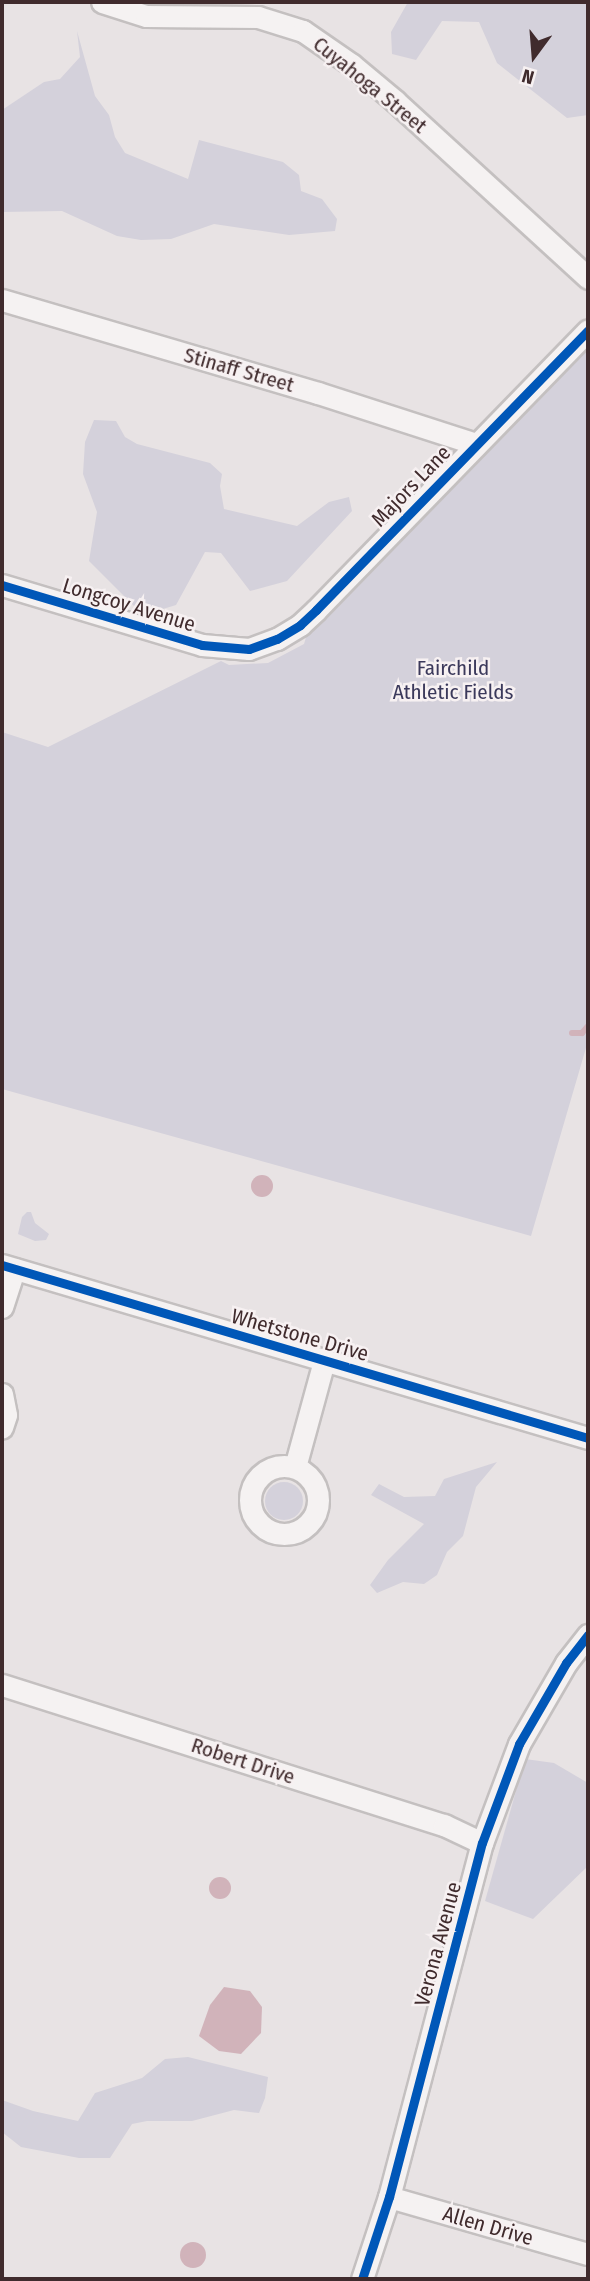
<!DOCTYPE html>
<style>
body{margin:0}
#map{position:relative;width:590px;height:2281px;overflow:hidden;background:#e8e3e4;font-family:"Fira Sans Condensed",sans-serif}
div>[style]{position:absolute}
.green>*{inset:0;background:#d4d1db}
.round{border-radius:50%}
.water>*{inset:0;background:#d1b3ba}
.stream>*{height:6px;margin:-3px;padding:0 3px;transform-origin:3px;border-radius:3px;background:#d1b3ba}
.roads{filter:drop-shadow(2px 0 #c4c0c0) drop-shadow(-2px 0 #c4c0c0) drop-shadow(0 2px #c4c0c0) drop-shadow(0 -2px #c4c0c0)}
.minor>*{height:21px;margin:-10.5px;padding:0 10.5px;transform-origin:10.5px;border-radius:10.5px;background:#f5f2f2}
.minor>.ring{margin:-10.5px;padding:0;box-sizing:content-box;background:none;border:21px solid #f5f2f2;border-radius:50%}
.cycleway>*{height:9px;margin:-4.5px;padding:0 4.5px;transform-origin:4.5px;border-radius:4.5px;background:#0057b8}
span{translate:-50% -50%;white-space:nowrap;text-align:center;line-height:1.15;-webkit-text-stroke:5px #f7f1f2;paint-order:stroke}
.street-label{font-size:21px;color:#402b2d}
.park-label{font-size:21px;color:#3b395b}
.frame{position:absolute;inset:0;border:4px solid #402b2d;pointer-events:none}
.north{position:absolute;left:499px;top:21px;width:70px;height:70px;-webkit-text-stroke:5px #f7f1f2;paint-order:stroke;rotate:196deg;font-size:19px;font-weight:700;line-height:28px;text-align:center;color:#402b2d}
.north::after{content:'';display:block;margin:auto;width:24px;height:32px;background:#402b2d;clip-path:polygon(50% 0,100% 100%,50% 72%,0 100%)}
</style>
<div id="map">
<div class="green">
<div style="clip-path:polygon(408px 2px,588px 2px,588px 115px,567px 118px,497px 63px,479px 22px,442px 21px,416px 60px,392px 54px,391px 32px)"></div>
<div style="clip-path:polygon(77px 31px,95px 96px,109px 115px,115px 137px,125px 153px,188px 179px,199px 140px,283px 162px,299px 175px,301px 191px,322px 199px,337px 219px,335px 231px,289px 235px,214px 224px,171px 239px,141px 240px,117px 236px,62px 211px,2px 212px,2px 110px,44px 82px,60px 79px,80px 57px)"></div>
<div style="clip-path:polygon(588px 345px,588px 1041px,531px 1236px,2px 1089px,2px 732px,48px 747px,221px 661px,229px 665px,268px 663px,304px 644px,307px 634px)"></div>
<div style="clip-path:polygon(94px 420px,116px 421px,125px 437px,137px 444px,210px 463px,222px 474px,220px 486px,224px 509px,297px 526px,329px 502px,349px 497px,352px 511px,287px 581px,250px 591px,221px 553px,205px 552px,176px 605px,143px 615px,89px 561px,97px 512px,83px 474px,85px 442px)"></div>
<div style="clip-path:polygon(31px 1212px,35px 1223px,49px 1234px,46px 1240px,35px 1241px,18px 1234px,22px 1217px,27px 1212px)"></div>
<div style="clip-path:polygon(497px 1462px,476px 1487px,463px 1536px,447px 1552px,437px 1575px,424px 1584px,403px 1582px,377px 1593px,370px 1585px,388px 1560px,424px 1524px,371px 1495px,379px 1484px,404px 1497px,435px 1496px,444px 1479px)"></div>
<div class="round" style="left:265px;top:1482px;width:38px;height:38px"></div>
<div style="clip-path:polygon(525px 1759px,554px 1763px,588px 1783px,588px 1866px,533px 1919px,485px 1901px)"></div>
<div style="clip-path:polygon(188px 2057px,268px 2077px,265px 2098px,259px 2113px,234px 2110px,192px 2121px,147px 2121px,132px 2124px,110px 2158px,79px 2158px,21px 2147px,2px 2132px,2px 2100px,33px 2111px,78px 2121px,95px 2093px,142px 2078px,165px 2059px)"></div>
</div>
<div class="water">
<div class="round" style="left:251px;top:1175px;width:22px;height:22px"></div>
<div class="round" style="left:209px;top:1877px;width:22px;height:22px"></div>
<div style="clip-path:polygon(224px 1987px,250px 1991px,262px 2007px,261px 2033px,241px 2054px,219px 2051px,199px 2036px,210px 2005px)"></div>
<div class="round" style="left:180px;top:2242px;width:26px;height:26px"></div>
</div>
<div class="stream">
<div style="left:572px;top:1033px;width:10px"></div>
<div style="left:582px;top:1033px;width:9px;rotate:-49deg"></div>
</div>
<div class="roads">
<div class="minor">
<div style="left:102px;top:2px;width:46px;rotate:17.7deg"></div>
<div style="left:146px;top:16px;width:112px;rotate:0.5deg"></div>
<div style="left:258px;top:17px;width:47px;rotate:17.3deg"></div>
<div style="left:303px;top:31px;width:60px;rotate:34.8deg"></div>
<div style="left:352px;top:65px;width:56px;rotate:39.9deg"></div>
<div style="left:395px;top:101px;width:262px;rotate:42.5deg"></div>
<div style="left:2px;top:300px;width:329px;rotate:16.4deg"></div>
<div style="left:318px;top:393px;width:166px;rotate:17.9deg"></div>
<div style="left:2px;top:585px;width:209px;rotate:16.7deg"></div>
<div style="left:202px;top:645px;width:47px;rotate:4.9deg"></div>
<div style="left:249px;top:649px;width:30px;rotate:-20deg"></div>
<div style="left:277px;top:639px;width:27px;rotate:-31deg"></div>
<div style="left:300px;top:625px;width:22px;rotate:-43deg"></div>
<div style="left:316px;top:610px;width:390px;rotate:-45.8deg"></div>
<div style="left:2px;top:1265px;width:611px;rotate:16.45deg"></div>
<div style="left:2px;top:1307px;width:40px;rotate:-72deg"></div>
<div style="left:2px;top:1394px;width:21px;rotate:79deg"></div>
<div style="left:6px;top:1415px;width:13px;rotate:108deg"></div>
<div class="ring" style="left:250px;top:1466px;width:47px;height:47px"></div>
<div style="left:295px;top:1467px;width:110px;rotate:-74.7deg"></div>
<div style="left:2px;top:1685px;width:464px;rotate:17.6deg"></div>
<div style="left:444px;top:1825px;width:42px;rotate:25.3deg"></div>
<div style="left:389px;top:2197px;width:207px;rotate:16deg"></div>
<div style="left:362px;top:2279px;width:86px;rotate:-71.8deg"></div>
<div style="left:389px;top:2197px;width:366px;rotate:-75.3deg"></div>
<div style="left:482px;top:1843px;width:106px;rotate:-69.5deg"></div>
<div style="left:519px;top:1744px;width:94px;rotate:-59.9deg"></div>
<div style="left:566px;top:1663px;width:36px;rotate:-52deg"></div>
</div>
</div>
<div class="cycleway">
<div style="left:2px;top:585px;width:209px;rotate:16.7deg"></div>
<div style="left:202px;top:645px;width:47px;rotate:4.9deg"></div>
<div style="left:249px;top:649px;width:30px;rotate:-20deg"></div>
<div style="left:277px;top:639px;width:27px;rotate:-31deg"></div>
<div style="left:300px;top:625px;width:22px;rotate:-43deg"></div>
<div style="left:316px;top:610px;width:390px;rotate:-45.8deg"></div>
<div style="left:2px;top:1265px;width:611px;rotate:16.45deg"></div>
<div style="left:362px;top:2279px;width:86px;rotate:-71.8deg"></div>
<div style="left:389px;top:2197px;width:366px;rotate:-75.3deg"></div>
<div style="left:482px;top:1843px;width:106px;rotate:-69.5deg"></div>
<div style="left:519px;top:1744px;width:94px;rotate:-59.9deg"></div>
<div style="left:566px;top:1663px;width:36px;rotate:-52deg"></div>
</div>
<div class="street-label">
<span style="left:370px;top:85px;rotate:39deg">Cuyahoga Street</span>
<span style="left:239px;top:370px;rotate:16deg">Stinaff Street</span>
<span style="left:411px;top:486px;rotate:-46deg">Majors Lane</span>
<span style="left:129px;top:605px;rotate:17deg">Longcoy Avenue</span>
<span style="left:300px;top:1335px;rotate:16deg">Whetstone Drive</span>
<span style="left:243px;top:1761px;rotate:18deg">Robert Drive</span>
<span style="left:438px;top:1944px;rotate:-75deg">Verona Avenue</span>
<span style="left:488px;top:2226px;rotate:16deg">Allen Drive</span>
</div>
<div class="park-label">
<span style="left:453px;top:680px">Fairchild<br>Athletic Fields</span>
</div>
<div class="frame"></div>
<div class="north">N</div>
</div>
